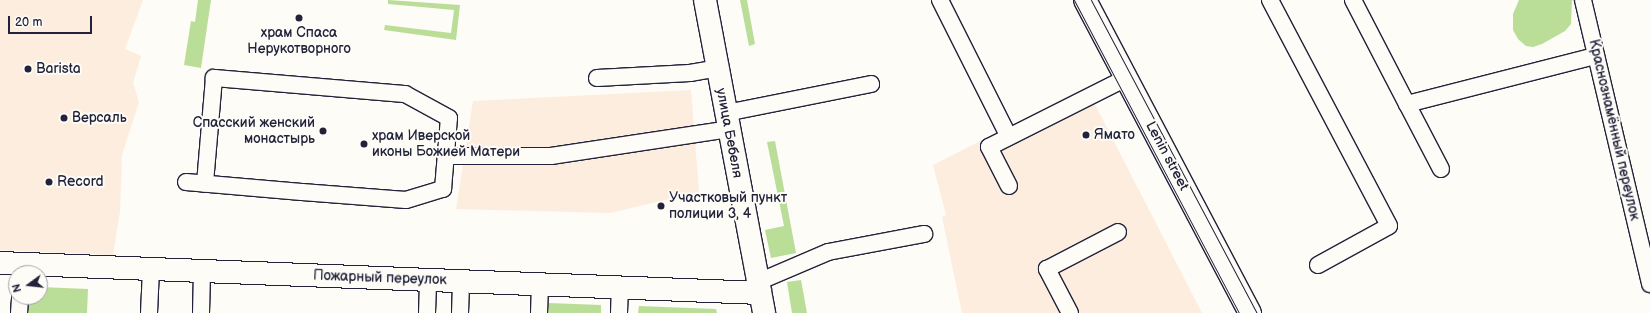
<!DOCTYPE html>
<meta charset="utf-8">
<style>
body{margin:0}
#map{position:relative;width:1650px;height:313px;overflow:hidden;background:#fdfcf7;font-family:"Balsamiq Sans",sans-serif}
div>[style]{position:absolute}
.built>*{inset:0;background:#fceddf}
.green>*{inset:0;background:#badd98}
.roads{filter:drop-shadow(1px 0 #22223b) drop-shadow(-1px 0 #22223b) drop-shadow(0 1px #22223b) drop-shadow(0 -1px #22223b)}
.lane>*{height:16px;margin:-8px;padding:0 8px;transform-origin:8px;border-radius:8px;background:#fdfcf7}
.street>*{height:22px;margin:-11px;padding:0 11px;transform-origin:11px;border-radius:11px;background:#fdfcf7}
.secondary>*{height:22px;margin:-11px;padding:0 11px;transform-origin:11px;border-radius:11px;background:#fdfcf7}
.tram>*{height:1px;margin:-0.5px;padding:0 0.5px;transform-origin:0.5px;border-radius:0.5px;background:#22223b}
.dots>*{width:11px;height:11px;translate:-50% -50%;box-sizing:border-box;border:2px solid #fdfcf7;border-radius:50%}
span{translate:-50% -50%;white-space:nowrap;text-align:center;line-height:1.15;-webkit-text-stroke:4px #fdfcf7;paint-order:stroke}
.poi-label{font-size:14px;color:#22223b}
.left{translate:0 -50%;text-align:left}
.right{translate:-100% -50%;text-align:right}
.street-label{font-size:14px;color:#22223b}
.north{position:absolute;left:8px;top:265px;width:40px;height:40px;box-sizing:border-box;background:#fdfcf7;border:1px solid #a5a5ac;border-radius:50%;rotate:255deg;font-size:11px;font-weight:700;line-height:16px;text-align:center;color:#22223b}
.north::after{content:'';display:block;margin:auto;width:14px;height:18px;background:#22223b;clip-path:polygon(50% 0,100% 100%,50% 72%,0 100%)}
.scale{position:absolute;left:8px;top:16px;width:84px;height:18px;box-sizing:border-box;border:2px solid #22223b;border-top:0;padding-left:5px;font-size:12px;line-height:14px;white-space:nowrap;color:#22223b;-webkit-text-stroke:3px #fdfcf7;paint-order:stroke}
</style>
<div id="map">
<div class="built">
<div style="clip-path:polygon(0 0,143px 0,125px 49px,141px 56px,133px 83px,139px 102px,122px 155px,120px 211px,113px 255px,0 250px)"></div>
<div style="clip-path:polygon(1086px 87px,1202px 313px,962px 313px,942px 217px,946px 215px,933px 165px)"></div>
<div style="clip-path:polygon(691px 90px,699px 192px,610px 213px,456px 209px,473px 101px)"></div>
</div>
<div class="green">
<div style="clip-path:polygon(198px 0,211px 0,201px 68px,184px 65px,191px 21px,195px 22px)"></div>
<div style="clip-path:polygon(388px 0,460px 5px,456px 40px,384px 30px,385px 25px,451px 33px,454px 10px,388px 4px)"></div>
<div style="clip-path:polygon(740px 0,747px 0,755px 44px,749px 46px)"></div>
<div style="clip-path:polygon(1519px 0,1572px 0,1571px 24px,1565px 31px,1542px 44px,1533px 47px,1526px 46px,1518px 39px,1513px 30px,1513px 14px)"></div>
<div style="clip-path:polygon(775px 141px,796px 253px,771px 258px,765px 230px,784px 226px,767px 142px)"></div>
<div style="clip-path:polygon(801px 280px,807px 313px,792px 313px,787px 282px)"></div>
<div style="clip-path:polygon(40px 287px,88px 289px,87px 313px,25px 313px,26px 297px,40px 297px)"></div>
<div style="clip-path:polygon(548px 303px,601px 305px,601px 313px,548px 313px)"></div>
<div style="clip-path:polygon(639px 306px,716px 309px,717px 313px,638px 313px)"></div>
</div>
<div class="roads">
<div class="lane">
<div style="left:940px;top:0;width:153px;rotate:63.3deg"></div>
<div style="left:1270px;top:0;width:255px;rotate:62.2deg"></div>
<div style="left:1389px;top:226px;width:81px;rotate:151.2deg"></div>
<div style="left:1353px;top:0;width:117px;rotate:62.6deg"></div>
<div style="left:1583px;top:0;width:292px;rotate:76.7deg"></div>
<div style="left:597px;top:78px;width:93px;rotate:-3.1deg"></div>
<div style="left:690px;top:73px;width:27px;rotate:-10deg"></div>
<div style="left:726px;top:113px;width:148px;rotate:-11.3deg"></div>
<div style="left:446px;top:156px;width:105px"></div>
<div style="left:551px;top:156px;width:180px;rotate:-8.6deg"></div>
<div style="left:1441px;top:169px;width:73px;rotate:-117.6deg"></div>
<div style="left:1407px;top:104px;width:195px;rotate:-14.3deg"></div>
<div style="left:186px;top:182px;width:116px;rotate:4.9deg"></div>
<div style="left:302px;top:192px;width:104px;rotate:4.4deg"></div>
<div style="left:406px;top:200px;width:39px;rotate:-17deg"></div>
<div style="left:443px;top:189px;width:71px;rotate:-85.2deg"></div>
<div style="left:449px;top:118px;width:50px;rotate:-151.4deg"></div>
<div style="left:405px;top:94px;width:192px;rotate:-175.2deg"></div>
<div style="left:214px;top:78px;width:106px;rotate:94.9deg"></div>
<div style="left:1009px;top:186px;width:44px;rotate:-117.1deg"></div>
<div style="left:989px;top:147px;width:153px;rotate:-26.7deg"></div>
<div style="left:758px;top:282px;width:76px;rotate:-23.2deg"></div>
<div style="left:828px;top:252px;width:98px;rotate:-10.6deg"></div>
<div style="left:19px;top:313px;width:16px;rotate:-86deg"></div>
<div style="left:149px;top:313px;width:44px;rotate:-87.4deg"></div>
<div style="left:201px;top:313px;width:42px;rotate:-88.6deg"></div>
<div style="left:427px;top:313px;width:33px;rotate:-88deg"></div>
<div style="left:460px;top:313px;width:32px;rotate:-88deg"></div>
<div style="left:539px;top:313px;width:29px;rotate:-88deg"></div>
<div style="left:619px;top:313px;width:25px;rotate:-88deg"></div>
<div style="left:1070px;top:313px;width:50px;rotate:-117.6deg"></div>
<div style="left:1047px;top:269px;width:80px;rotate:-27.5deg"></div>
</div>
<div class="street">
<div style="left:705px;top:0;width:319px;rotate:79.3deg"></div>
<div style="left:0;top:263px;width:761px;rotate:2.26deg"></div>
</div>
<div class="secondary">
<div style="left:1085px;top:0;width:354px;rotate:62.2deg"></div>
</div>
</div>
<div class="tram">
<div style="left:1074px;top:0;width:354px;rotate:62.2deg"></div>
<div style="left:1091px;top:0;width:354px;rotate:62.1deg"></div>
</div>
<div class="dots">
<div style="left:299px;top:18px;background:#22223b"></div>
<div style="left:28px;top:69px;background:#22223b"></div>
<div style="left:64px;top:118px;background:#22223b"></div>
<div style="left:323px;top:131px;background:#22223b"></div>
<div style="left:1086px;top:135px;background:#22223b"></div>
<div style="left:364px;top:144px;background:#22223b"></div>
<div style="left:49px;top:182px;background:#22223b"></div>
<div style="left:661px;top:206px;background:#22223b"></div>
</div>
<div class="poi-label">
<span style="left:299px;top:41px">xрам Спаса<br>Нерукотворного</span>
<span class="left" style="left:36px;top:69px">Barista</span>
<span class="left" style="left:72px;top:118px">Версаль</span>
<span class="right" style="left:315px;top:131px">Спасский женский<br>монастырь</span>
<span class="left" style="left:1094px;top:135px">Ямато</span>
<span class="left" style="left:372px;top:144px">храм Иверской<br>иконы Божией Матери</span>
<span class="left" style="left:57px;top:182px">Record</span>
<span class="left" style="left:669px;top:206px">Участковый пункт<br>полиции 3, 4</span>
</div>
<div class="street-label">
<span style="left:1614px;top:130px;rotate:77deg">Краснознамённый переулок</span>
<span style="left:729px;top:133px;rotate:79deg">улица Бебеля</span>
<span style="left:1167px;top:156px;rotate:62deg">Lenin street</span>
<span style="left:380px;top:278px;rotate:2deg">Пожарный переулок</span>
</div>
<div class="north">N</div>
<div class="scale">20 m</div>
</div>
